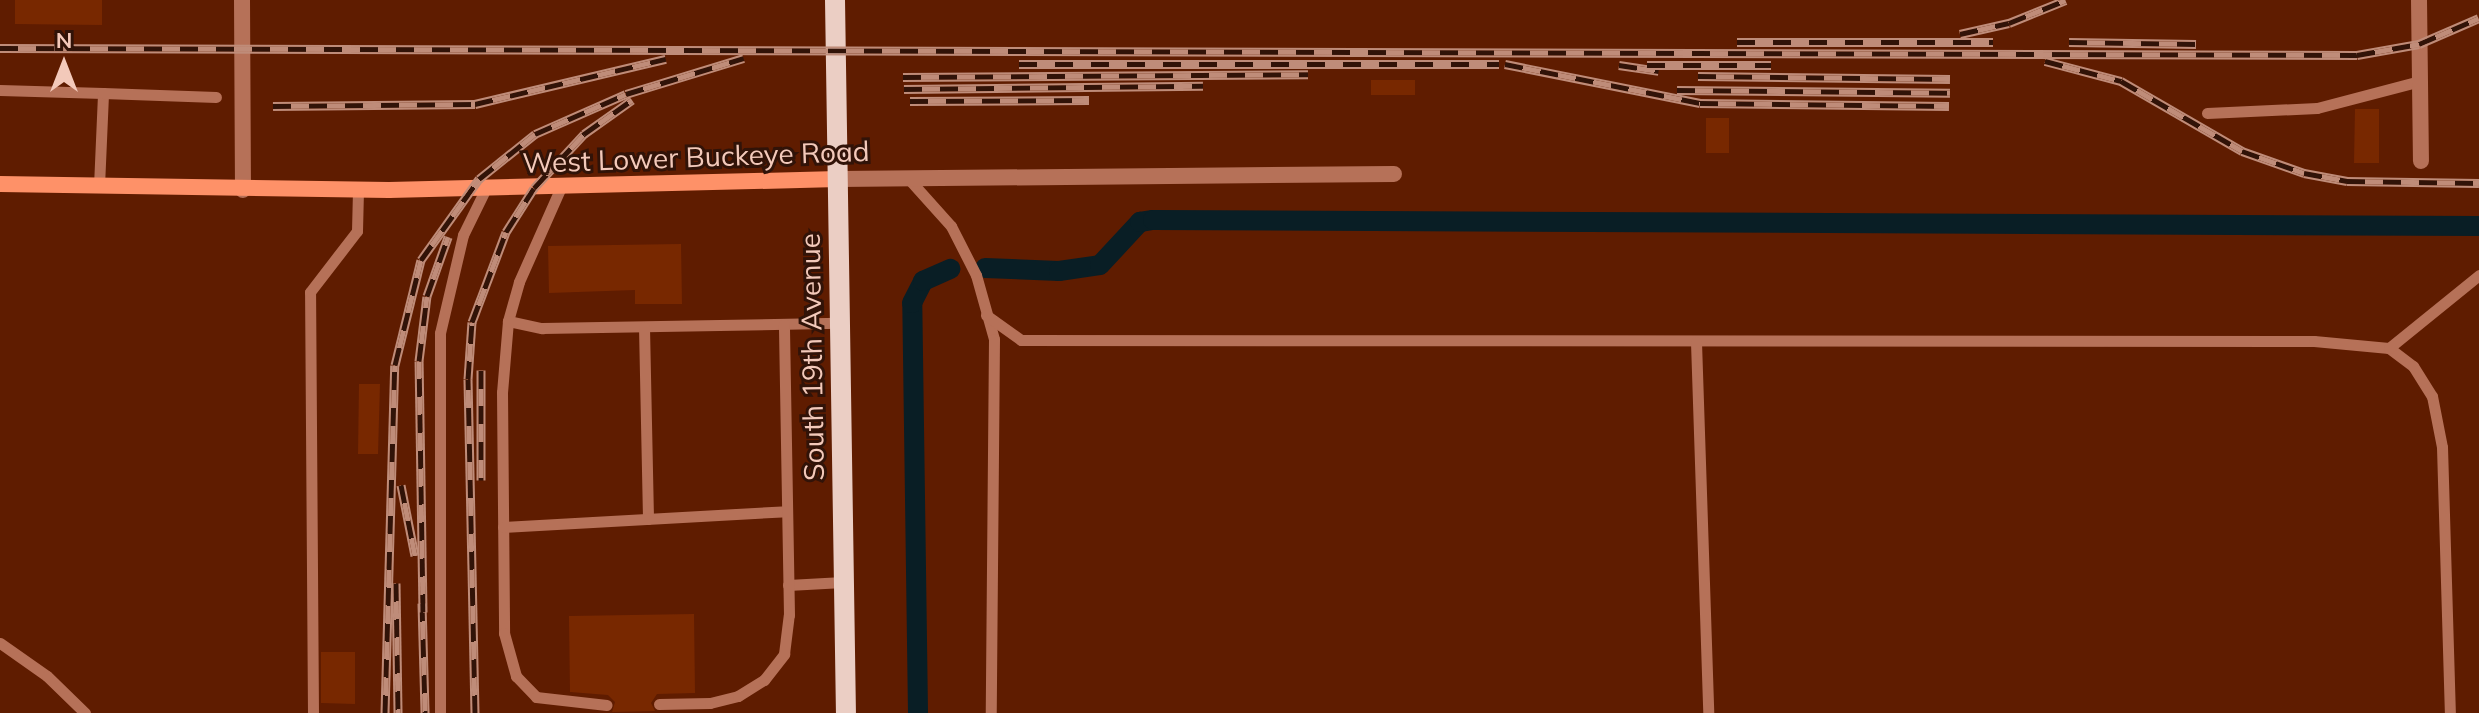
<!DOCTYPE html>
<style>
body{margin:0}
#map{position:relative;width:2479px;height:713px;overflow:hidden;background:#5f1c00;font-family:Mulish,sans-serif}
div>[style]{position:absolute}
.canal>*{height:20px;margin:-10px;padding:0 10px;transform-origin:10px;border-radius:10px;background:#091e25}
.building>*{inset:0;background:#782800}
.lane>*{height:11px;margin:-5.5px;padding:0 5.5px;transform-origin:5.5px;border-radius:5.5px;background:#b67158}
.street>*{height:16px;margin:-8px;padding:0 8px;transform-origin:8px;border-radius:8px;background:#b67158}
.secondary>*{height:16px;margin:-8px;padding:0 8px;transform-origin:8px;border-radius:8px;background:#fe9168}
.primary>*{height:20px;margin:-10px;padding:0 10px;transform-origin:10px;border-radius:10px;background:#ebcec4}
.rail>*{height:9px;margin-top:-4.5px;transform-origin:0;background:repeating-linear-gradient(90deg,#311308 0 18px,#bf8c79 0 36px);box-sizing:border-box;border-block:2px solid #bf8c79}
span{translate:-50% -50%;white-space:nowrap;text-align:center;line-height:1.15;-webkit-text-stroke:6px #311308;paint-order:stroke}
.street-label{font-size:28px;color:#f3c9ba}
.north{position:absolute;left:24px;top:24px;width:80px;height:80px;-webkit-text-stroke:6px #311308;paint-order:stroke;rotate:0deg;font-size:22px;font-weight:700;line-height:32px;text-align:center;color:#f3c9ba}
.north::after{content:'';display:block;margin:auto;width:28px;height:36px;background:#f3c9ba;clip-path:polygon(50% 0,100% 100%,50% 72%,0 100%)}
</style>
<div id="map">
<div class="canal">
<div style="left:985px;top:268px;width:74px;rotate:2.3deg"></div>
<div style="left:1059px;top:271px;width:41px;rotate:-8.3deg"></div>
<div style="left:1100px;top:265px;width:59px;rotate:-47.1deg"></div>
<div style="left:1140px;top:222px;width:13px;rotate:-9deg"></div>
<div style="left:1153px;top:220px;width:1326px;rotate:0.26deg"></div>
<div style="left:918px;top:713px;width:410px;rotate:-90.8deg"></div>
<div style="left:912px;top:303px;width:25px;rotate:-63deg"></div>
<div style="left:923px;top:281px;width:30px;rotate:-24deg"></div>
</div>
<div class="building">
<div style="clip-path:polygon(15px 0,102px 0,102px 25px,15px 24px)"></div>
<div style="clip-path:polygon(1371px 80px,1415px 80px,1415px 95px,1371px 95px)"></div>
<div style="clip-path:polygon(2355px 109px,2379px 109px,2379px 163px,2354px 163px)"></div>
<div style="clip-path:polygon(1706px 118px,1729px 118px,1729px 153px,1706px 153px)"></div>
<div style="clip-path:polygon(681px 244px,682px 304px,635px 304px,635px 290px,549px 293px,548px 246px)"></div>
<div style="clip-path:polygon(359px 384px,380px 384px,378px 454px,358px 454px)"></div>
<div style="clip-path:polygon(694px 614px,695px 693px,657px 694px,651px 703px,655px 711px,612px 712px,615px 702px,608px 695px,570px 692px,569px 616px)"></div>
<div style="clip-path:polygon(321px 652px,355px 652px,355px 704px,321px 703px)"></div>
</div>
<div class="lane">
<div style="left:0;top:90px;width:103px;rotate:1.7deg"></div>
<div style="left:2207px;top:113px;width:110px;rotate:-2.6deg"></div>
<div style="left:2317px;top:108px;width:106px;rotate:-14.7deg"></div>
<div style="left:907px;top:177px;width:66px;rotate:48.1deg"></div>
<div style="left:951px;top:226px;width:55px;rotate:63deg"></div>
<div style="left:976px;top:275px;width:66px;rotate:74.3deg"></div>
<div style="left:994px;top:339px;width:374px;rotate:90.5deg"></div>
<div style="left:99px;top:186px;width:93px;rotate:-87.5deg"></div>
<div style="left:103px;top:93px;width:113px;rotate:2deg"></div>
<div style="left:561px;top:187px;width:104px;rotate:113.9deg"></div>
<div style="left:519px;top:282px;width:41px;rotate:105.8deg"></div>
<div style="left:508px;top:321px;width:71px;rotate:94.8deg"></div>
<div style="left:502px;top:392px;width:241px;rotate:89.5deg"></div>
<div style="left:504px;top:633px;width:45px;rotate:74.4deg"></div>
<div style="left:516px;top:676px;width:29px;rotate:46deg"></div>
<div style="left:536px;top:697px;width:71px;rotate:6.4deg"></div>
<div style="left:986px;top:315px;width:43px;rotate:35.5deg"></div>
<div style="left:1021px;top:340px;width:1293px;rotate:0.04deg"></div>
<div style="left:2314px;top:341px;width:75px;rotate:5.3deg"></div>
<div style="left:2389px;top:348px;width:30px;rotate:37deg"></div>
<div style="left:2413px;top:366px;width:36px;rotate:58deg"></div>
<div style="left:2432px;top:396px;width:52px;rotate:78.9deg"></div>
<div style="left:2442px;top:447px;width:266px;rotate:88.3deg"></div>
<div style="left:508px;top:321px;width:35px;rotate:12deg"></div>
<div style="left:542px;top:328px;width:297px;rotate:-1deg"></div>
<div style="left:644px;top:327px;width:192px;rotate:88.8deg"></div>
<div style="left:1696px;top:342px;width:371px;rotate:88.1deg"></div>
<div style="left:2389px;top:348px;width:116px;rotate:-39deg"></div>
<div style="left:503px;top:527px;width:284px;rotate:-3.2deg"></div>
<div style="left:788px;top:585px;width:55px;rotate:-3.1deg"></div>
<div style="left:0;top:643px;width:57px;rotate:35.1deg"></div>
<div style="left:47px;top:676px;width:53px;rotate:44.2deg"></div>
<div style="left:659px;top:704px;width:51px;rotate:-1.1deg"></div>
<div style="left:710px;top:703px;width:29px;rotate:-14deg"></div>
<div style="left:738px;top:696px;width:31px;rotate:-32deg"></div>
<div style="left:764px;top:680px;width:33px;rotate:-52deg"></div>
<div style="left:784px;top:654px;width:39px;rotate:-83deg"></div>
<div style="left:789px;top:615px;width:291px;rotate:-91deg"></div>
<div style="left:313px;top:713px;width:421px;rotate:-90.4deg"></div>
<div style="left:310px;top:292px;width:77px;rotate:-52.4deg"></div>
<div style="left:357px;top:231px;width:41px;rotate:-88.6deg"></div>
<div style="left:440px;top:713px;width:380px;rotate:-90deg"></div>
<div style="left:440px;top:333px;width:101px;rotate:-76.8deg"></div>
<div style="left:463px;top:235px;width:52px;rotate:-63.9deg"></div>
</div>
<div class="street">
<div style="left:242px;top:0;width:190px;rotate:89.7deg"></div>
<div style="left:2419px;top:0;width:161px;rotate:89.3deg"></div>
<div style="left:838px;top:179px;width:556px;rotate:-0.52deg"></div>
</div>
<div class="secondary">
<div style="left:0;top:184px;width:389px;rotate:0.9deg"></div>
<div style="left:389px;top:190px;width:449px;rotate:-1.4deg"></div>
</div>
<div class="primary">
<div style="left:835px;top:0;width:713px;rotate:89.12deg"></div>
</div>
<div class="rail">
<div style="left:1960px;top:34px;width:50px;rotate:-12.7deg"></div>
<div style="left:2009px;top:23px;width:61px;rotate:-22deg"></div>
<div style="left:1737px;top:42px;width:256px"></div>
<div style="left:2069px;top:42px;width:127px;rotate:0.9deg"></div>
<div style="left:0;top:48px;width:2357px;rotate:0.17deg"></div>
<div style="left:2357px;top:55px;width:63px;rotate:-10.1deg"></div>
<div style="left:2419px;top:44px;width:65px;rotate:-23.4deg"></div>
<div style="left:2045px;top:61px;width:79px;rotate:14.7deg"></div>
<div style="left:2121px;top:81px;width:140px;rotate:30deg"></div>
<div style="left:2242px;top:151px;width:66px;rotate:19.5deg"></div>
<div style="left:2304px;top:173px;width:44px;rotate:10.5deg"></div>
<div style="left:2347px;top:181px;width:132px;rotate:0.9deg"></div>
<div style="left:1019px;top:64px;width:480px"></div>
<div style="left:1505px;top:64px;width:199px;rotate:11.3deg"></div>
<div style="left:1700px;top:103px;width:249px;rotate:0.7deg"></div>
<div style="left:1619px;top:65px;width:40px;rotate:8.5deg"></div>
<div style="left:1647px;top:65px;width:124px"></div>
<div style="left:1698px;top:76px;width:252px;rotate:0.7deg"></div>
<div style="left:903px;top:77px;width:405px;rotate:-0.4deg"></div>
<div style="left:904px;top:89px;width:299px;rotate:-0.6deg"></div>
<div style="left:1677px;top:90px;width:273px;rotate:0.6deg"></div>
<div style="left:910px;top:101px;width:179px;rotate:-0.3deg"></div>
<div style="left:273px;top:106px;width:202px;rotate:-0.6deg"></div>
<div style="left:475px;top:104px;width:196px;rotate:-13.3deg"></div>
<div style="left:481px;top:370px;width:110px;rotate:90deg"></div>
<div style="left:401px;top:485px;width:72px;rotate:78.8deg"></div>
<div style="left:396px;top:583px;width:130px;rotate:89.1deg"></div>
<div style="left:422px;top:603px;width:110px;rotate:88.4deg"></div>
<div style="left:423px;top:612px;width:251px;rotate:-90.9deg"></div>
<div style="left:419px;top:361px;width:65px;rotate:-83deg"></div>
<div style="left:427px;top:296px;width:63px;rotate:-70.4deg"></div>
<div style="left:385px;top:713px;width:348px;rotate:-88.4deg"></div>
<div style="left:395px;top:365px;width:108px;rotate:-76.1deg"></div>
<div style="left:421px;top:260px;width:100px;rotate:-54.4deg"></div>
<div style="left:479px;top:179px;width:72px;rotate:-38.8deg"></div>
<div style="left:535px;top:134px;width:99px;rotate:-23.7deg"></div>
<div style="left:626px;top:94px;width:123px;rotate:-17deg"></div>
<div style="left:475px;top:713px;width:334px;rotate:-91.2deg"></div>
<div style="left:468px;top:379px;width:57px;rotate:-86deg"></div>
<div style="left:472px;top:322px;width:96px;rotate:-69.3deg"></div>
<div style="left:506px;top:232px;width:52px;rotate:-57.5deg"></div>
<div style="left:534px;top:188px;width:74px;rotate:-47.2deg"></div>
<div style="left:584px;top:134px;width:59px;rotate:-35.3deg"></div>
</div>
<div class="street-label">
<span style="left:696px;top:157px;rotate:-2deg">West Lower Buckeye Road</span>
<span style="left:812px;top:357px;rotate:-91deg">South 19th Avenue</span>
</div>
<div class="north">N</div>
</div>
